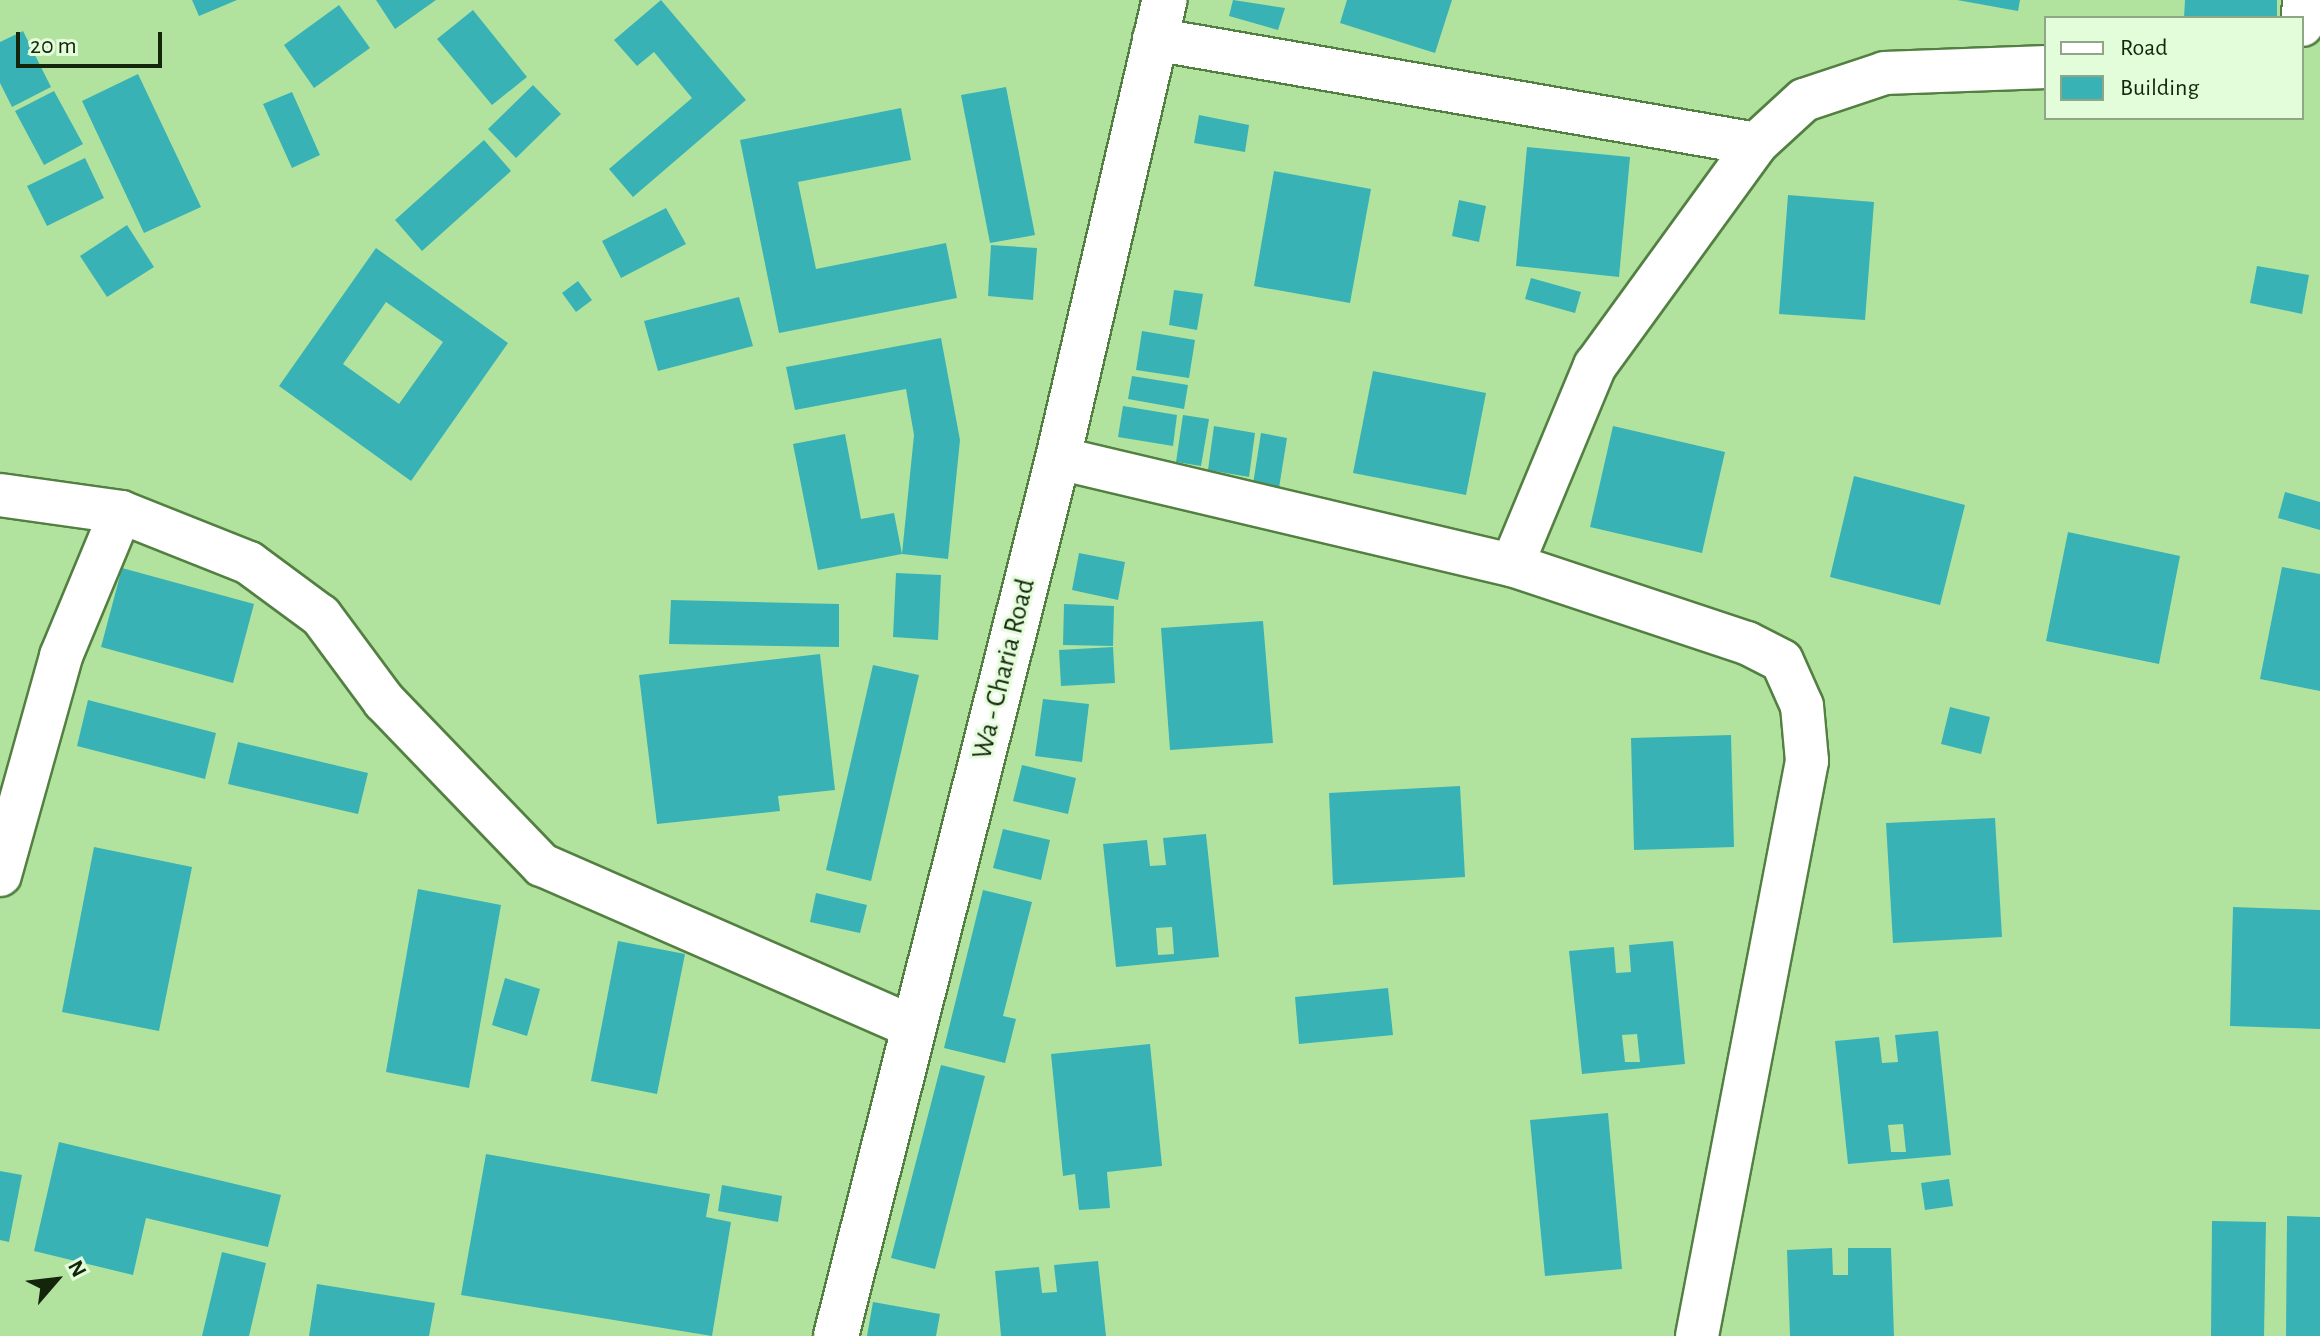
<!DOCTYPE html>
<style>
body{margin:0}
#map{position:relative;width:2320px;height:1336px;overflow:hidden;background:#b1e39f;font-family:"Alegreya Sans",sans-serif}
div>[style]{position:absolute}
.building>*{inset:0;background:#39b2b5}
.roads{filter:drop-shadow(2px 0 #538042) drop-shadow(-2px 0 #538042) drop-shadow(0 2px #538042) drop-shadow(0 -2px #538042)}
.street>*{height:42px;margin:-21px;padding:0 21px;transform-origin:21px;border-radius:21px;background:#fff}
.secondary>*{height:44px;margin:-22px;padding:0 22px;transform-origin:22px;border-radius:22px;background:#fff}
span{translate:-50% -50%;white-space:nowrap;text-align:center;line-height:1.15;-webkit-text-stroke:6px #e3fcda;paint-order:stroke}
.street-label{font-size:28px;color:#13260c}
.legend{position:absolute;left:2044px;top:16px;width:260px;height:104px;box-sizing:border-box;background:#e3fcda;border:2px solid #90a688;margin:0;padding:10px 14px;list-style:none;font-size:24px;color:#13260c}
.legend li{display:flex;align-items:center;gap:16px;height:40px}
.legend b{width:40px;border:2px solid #90a688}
.north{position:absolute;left:16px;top:1240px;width:80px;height:80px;-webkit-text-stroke:6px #e3fcda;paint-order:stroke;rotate:62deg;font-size:22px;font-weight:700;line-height:32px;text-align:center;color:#13260c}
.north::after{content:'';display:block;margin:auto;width:28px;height:36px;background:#13260c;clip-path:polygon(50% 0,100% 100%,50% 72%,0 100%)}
.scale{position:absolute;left:16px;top:32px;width:146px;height:36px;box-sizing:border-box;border:4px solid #13260c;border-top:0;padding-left:10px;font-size:24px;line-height:28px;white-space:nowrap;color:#13260c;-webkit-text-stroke:6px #e3fcda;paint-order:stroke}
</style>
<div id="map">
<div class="building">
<div style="clip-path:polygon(192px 0,237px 0,199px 16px)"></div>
<div style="clip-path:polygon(376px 0,436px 0,395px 29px)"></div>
<div style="clip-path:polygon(661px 0,746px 100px,633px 197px,609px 169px,692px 98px,654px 52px,637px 66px,614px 40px)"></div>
<div style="clip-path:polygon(1233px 0,1285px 8px,1278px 30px,1229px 16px)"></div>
<div style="clip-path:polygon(1347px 0,1452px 0,1435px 53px,1340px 23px)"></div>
<div style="clip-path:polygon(1957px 0,2020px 0,2018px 11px)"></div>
<div style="clip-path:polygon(2185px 0,2277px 0,2277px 18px,2184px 18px)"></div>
<div style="clip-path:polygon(339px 5px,370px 48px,314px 88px,284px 45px)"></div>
<div style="clip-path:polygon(473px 10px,527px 77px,492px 105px,437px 39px)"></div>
<div style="clip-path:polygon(23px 31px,51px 87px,12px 107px,0 83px,0 42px)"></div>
<div style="clip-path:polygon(138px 74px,201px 207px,144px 233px,82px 101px)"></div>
<div style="clip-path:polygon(533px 85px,561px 114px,516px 158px,488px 129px)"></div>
<div style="clip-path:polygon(1006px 87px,1035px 235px,990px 243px,961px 95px)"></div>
<div style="clip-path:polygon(54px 91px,83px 144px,44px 165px,15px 111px)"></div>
<div style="clip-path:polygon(292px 92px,320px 155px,292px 168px,263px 104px)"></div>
<div style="clip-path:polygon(901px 108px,911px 160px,798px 182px,816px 269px,946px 243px,957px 298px,779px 333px,740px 140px)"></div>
<div style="clip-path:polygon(1199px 115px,1249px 125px,1245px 152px,1194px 143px)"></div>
<div style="clip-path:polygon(484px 140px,511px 171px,422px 251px,395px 220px)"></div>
<div style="clip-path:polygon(1527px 147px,1630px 157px,1619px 277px,1516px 266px)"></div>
<div style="clip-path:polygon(85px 158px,104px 198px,47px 226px,27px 186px)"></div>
<div style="clip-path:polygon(1274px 171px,1371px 189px,1350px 303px,1254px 286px)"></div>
<div style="clip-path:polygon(1788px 195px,1874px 202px,1865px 320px,1779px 314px)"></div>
<div style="clip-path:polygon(1459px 200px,1486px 206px,1479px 242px,1452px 236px)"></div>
<div style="clip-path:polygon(666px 208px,686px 244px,621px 278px,602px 241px)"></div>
<div style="clip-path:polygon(127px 225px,154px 267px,107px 297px,80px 256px)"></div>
<div style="clip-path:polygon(991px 245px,1037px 248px,1033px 300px,988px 296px)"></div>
<div style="clip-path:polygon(evenodd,376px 248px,508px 343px,411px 481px,279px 386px,376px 248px,386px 302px,443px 342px,399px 404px,343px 364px,386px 302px)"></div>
<div style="clip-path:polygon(2257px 266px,2309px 275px,2302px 314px,2250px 303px)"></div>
<div style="clip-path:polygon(1531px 278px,1581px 292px,1575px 313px,1525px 299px)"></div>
<div style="clip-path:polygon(578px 281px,592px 300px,576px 312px,562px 293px)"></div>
<div style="clip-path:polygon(1174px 290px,1203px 294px,1197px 330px,1169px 325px)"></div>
<div style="clip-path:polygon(739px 297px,753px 346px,658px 371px,644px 321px)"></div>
<div style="clip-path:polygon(1142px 331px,1195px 340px,1189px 378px,1136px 370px)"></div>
<div style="clip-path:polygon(941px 338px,960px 440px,948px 559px,902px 554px,914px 435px,906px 389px,795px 410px,786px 367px)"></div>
<div style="clip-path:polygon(1373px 371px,1486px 393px,1466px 495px,1353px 473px)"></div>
<div style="clip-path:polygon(1132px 376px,1188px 385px,1184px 409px,1128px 399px)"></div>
<div style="clip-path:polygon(1123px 406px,1177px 415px,1173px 446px,1118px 437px)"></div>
<div style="clip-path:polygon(1183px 415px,1209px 419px,1201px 466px,1176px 462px)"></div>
<div style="clip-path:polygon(1214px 426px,1255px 433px,1249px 477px,1208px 470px)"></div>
<div style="clip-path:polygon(1613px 426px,1725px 452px,1702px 553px,1590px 527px)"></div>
<div style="clip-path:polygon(1261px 433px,1287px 438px,1279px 488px,1253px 484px)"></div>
<div style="clip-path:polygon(845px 434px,861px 519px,894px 513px,902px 554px,818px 570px,793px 444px)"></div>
<div style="clip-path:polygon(1854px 476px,1965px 505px,1940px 605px,1830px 577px)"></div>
<div style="clip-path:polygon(2285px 492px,2320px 502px,2320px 530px,2278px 518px)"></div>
<div style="clip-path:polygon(2068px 532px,2180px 556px,2159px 664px,2046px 641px)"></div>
<div style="clip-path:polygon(1079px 553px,1125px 562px,1118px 600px,1072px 590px)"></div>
<div style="clip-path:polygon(2282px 567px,2320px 574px,2320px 691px,2260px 679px)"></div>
<div style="clip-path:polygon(122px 568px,254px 604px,233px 683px,101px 647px)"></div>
<div style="clip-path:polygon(896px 573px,941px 575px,938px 640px,893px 637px)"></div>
<div style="clip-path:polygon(671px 600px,839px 604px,839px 647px,669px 644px)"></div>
<div style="clip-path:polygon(1064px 604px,1114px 606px,1113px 646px,1063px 645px)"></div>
<div style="clip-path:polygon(1263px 621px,1273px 743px,1170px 750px,1161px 628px)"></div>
<div style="clip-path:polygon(1113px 647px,1115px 683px,1061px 686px,1059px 650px)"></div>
<div style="clip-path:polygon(820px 654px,835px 790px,778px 796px,780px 811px,657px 824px,639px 675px)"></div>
<div style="clip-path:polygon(873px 665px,919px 675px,871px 881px,826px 870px)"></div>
<div style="clip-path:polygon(1043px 699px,1089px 704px,1082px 762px,1035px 756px)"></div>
<div style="clip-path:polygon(88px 700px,216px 733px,205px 779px,77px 746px)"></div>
<div style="clip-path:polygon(1950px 707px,1990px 717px,1981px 754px,1941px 744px)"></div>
<div style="clip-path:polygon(1731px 735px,1734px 847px,1634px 850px,1631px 738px)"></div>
<div style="clip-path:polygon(238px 742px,368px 773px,358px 814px,228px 784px)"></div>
<div style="clip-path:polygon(1022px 765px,1076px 778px,1068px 814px,1013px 801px)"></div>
<div style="clip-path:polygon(1460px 786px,1465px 877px,1333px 885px,1329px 793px)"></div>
<div style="clip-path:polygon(1995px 818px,2002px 937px,1893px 943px,1886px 823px)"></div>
<div style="clip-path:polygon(1003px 829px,1050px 840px,1041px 880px,993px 868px)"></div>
<div style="clip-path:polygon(evenodd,1206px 834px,1219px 957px,1116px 967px,1103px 844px,1147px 840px,1150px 866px,1166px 865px,1163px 838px,1206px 834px,1172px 927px,1174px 954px,1158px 955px,1156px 928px,1172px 927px)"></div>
<div style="clip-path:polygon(94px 847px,192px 867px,159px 1031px,62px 1012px)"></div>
<div style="clip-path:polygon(418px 889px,501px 905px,469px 1088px,386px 1072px)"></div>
<div style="clip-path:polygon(983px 890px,1032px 902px,1003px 1016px,1016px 1019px,1005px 1063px,944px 1048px)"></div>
<div style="clip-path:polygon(816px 893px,867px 905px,860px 933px,810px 922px)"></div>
<div style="clip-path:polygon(2233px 907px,2320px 910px,2320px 1029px,2230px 1026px)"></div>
<div style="clip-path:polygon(618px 941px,685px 954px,657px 1094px,591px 1081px)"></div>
<div style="clip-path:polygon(evenodd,1673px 941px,1685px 1064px,1582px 1074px,1569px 951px,1614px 947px,1616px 973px,1631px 972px,1629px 945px,1673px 941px,1637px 1034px,1640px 1062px,1625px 1062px,1622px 1035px,1637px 1034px)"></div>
<div style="clip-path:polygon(505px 978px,540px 989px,527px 1036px,492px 1025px)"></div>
<div style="clip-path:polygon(1388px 988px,1393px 1035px,1299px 1044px,1295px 997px)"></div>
<div style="clip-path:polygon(evenodd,1938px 1031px,1951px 1155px,1848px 1164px,1835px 1041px,1879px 1037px,1882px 1063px,1898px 1062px,1895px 1035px,1938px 1031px,1903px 1124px,1906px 1152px,1891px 1152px,1888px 1125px,1903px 1124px)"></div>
<div style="clip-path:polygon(1150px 1044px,1162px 1166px,1107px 1172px,1110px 1208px,1079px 1210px,1075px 1174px,1063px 1176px,1051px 1054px)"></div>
<div style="clip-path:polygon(941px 1065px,985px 1076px,935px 1269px,891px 1258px)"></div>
<div style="clip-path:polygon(1608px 1113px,1622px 1269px,1545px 1276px,1530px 1120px)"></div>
<div style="clip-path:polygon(59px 1142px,281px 1195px,268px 1247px,146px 1218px,133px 1275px,34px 1251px)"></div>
<div style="clip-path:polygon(486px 1154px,710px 1194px,706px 1217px,731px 1222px,712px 1336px,461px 1295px)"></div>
<div style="clip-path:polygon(0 1171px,22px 1175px,9px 1242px,0 1240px)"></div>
<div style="clip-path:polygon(1949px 1179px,1953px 1206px,1925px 1210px,1921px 1183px)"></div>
<div style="clip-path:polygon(722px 1185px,782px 1196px,778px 1222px,718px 1211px)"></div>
<div style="clip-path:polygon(2287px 1216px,2320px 1217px,2320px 1336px,2286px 1336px)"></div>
<div style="clip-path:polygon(2212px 1221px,2266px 1222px,2264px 1336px,2211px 1336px)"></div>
<div style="clip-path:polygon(1832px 1248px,1833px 1275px,1848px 1275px,1848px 1248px,1891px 1248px,1894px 1336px,1790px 1336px,1787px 1250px)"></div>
<div style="clip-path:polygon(222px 1252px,266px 1263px,249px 1336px,202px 1336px)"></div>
<div style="clip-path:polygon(1098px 1261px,1106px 1336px,1001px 1336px,995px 1271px,1039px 1267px,1042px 1293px,1057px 1292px,1054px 1265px)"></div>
<div style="clip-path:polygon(317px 1284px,435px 1303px,429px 1336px,309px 1336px)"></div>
<div style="clip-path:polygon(873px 1302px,940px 1314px,936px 1336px,867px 1336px)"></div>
</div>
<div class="roads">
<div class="street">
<div style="left:2302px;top:25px;width:25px;rotate:-85deg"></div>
<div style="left:1154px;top:39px;width:611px;rotate:9.89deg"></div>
<div style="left:1058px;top:458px;width:466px;rotate:13.3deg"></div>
<div style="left:1512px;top:565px;width:248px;rotate:18.4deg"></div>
<div style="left:1747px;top:643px;width:39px;rotate:27deg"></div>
<div style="left:1782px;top:661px;width:49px;rotate:66deg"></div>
<div style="left:1802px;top:706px;width:55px;rotate:84.8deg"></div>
<div style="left:1807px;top:761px;width:585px;rotate:100.83deg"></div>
<div style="left:0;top:495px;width:122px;rotate:8deg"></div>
<div style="left:1512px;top:565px;width:216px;rotate:-67.4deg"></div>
<div style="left:1595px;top:366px;width:274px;rotate:-54deg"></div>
<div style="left:1756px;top:144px;width:65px;rotate:-42.5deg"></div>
<div style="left:1804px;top:100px;width:85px;rotate:-18.4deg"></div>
<div style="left:1885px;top:73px;width:161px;rotate:-2.1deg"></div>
<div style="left:0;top:875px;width:227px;rotate:-74.4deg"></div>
<div style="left:61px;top:656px;width:156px;rotate:-67.4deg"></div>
<div style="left:121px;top:512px;width:138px;rotate:21.7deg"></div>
<div style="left:249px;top:563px;width:89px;rotate:36.4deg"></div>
<div style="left:321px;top:616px;width:106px;rotate:53.5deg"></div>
<div style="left:384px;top:701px;width:228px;rotate:46.1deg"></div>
<div style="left:542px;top:865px;width:405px;rotate:23.6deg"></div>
</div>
<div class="secondary">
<div style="left:836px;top:1336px;width:906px;rotate:-75.81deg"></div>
<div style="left:1058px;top:458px;width:470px;rotate:-76.9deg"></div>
</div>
</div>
<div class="street-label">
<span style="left:1004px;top:669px;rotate:-76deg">Wa - Charia Road</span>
</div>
<ul class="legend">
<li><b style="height:10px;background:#fff"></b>Road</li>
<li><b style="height:22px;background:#39b2b5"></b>Building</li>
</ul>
<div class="north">N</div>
<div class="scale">20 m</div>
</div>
